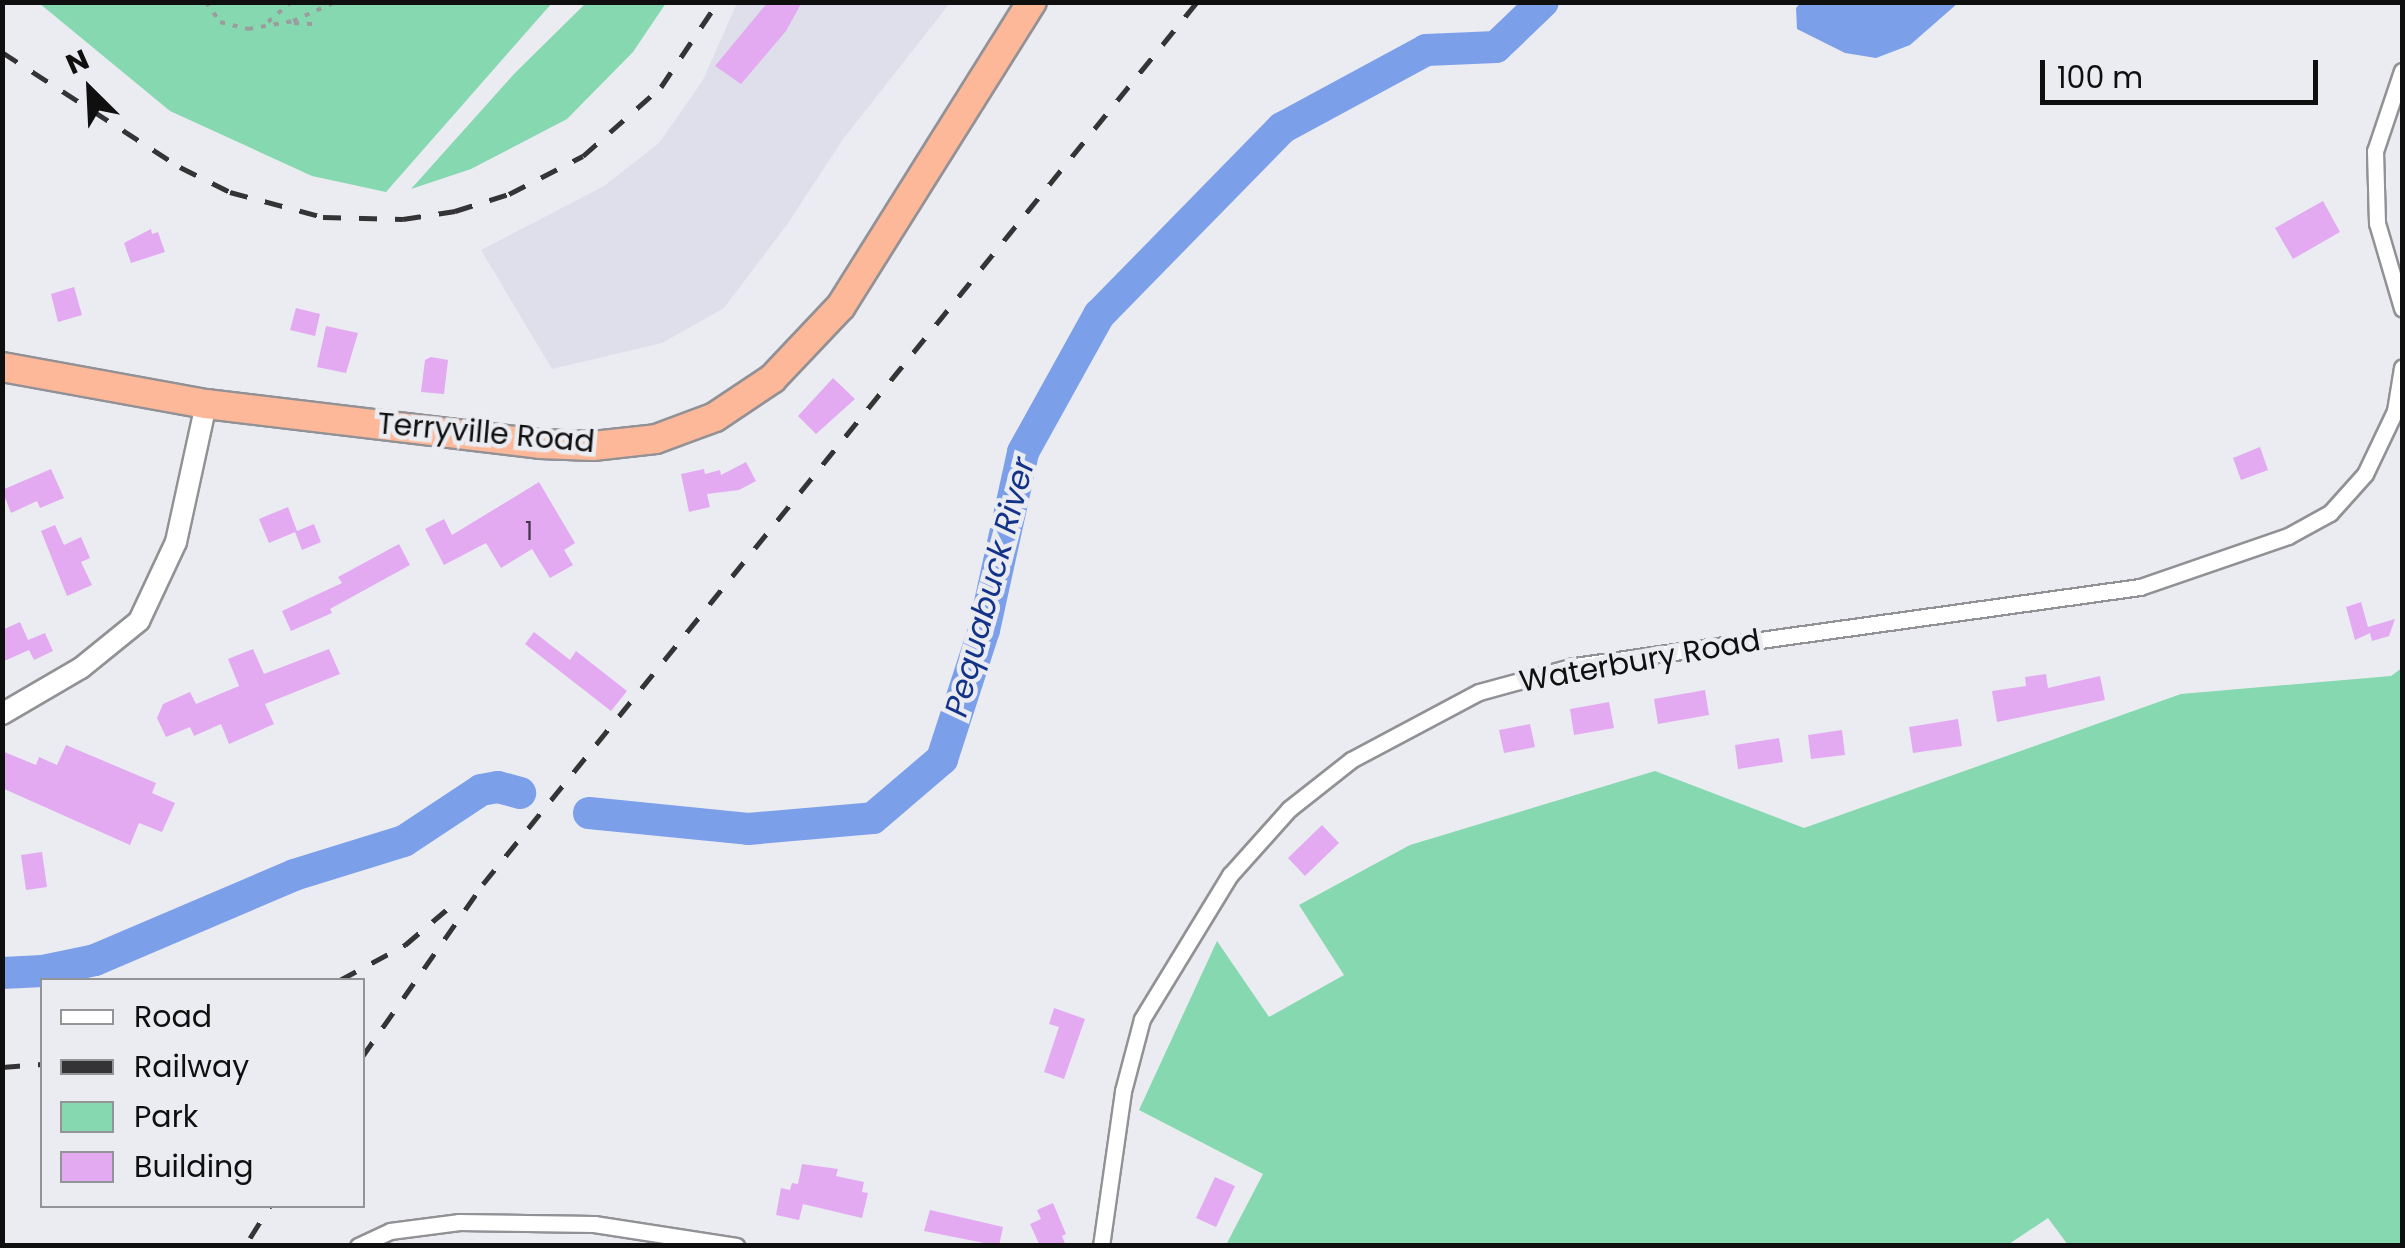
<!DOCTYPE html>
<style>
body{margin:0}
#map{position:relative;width:2405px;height:1248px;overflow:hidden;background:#ebecf1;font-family:Poppins,sans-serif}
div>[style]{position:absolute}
.built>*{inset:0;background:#dedfeb}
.green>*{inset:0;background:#85d8af}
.water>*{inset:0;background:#7c9fea}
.river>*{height:32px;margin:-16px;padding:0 16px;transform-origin:16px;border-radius:16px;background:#7c9fea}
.building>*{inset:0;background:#e3aaf2}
.path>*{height:4px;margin-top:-2px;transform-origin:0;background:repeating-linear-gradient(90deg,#9c9ca0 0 5px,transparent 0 13px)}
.roads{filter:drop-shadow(2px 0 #919196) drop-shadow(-2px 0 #919196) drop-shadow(0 2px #919196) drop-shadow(0 -2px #919196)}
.street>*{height:15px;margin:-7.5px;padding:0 7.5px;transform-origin:7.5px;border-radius:7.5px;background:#fff}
.secondary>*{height:20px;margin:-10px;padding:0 10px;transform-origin:10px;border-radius:10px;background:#fff}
.highway>*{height:28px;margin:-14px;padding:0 14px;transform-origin:14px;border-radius:14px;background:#fcb899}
.rail>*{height:5px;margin-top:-2.5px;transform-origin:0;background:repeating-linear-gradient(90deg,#343436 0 18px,transparent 0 36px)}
span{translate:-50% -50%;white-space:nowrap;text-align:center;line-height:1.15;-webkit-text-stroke:9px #ebecf1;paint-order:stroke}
.number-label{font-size:25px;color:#443648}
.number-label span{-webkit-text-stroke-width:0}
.street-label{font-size:30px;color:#0f0f10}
.water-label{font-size:32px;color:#133388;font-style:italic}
.frame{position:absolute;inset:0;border:5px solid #0f0f10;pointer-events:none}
.legend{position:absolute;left:40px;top:978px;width:325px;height:230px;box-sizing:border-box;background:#ebecf1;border:2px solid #939497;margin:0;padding:12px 18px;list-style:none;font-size:30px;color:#0f0f10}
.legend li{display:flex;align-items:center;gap:20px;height:50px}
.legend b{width:50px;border:2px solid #939497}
.north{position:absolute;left:40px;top:40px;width:100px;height:100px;-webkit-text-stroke:8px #ebecf1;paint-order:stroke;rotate:336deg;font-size:28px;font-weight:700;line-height:40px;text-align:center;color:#0f0f10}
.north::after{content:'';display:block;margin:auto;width:35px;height:45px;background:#0f0f10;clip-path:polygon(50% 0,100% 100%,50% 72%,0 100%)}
.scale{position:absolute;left:2040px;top:60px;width:278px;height:45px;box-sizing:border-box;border:5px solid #0f0f10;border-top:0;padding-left:12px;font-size:30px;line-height:35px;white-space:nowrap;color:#0f0f10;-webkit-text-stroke:8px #ebecf1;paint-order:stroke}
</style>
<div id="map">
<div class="built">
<div style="clip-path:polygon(737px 3px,950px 3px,844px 138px,786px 226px,724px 308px,662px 343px,552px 369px,481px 250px,604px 186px,659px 143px,703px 80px)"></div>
</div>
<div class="green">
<div style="clip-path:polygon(587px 2px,666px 3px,633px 52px,567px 119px,471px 169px,411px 189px,514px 74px)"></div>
<div style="clip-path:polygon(39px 3px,552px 3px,386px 192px,312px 176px,170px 111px)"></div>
<div style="clip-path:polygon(2402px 668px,2402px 1245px,2068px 1245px,2048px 1218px,2006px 1246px,1226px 1245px,1263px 1174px,1139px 1110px,1217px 941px,1269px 1017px,1344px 975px,1299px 905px,1410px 845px,1655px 771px,1804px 828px,2181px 694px,2391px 676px)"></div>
</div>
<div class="water">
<div style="clip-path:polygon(1801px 2px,1958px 2px,1958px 3px,1910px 45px,1876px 58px,1845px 53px,1797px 29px,1796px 8px)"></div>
</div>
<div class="river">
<div style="left:589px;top:813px;width:160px;rotate:5.7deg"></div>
<div style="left:748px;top:829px;width:125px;rotate:-5deg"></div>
<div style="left:873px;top:818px;width:91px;rotate:-40.5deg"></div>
<div style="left:942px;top:759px;width:136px;rotate:-72deg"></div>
<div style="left:984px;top:630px;width:182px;rotate:-77.6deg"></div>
<div style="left:1023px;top:452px;width:157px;rotate:-61deg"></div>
<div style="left:1099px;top:315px;width:262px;rotate:-45.6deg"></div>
<div style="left:1282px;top:128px;width:164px;rotate:-28.4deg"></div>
<div style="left:1426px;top:50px;width:70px;rotate:-2.5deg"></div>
<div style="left:1496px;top:47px;width:65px;rotate:-43.8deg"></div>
<div style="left:2px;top:973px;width:41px;rotate:-2.8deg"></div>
<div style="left:43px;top:971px;width:53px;rotate:-11.9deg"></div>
<div style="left:95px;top:960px;width:216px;rotate:-23.1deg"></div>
<div style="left:294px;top:875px;width:115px;rotate:-17.2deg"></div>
<div style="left:404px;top:841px;width:92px;rotate:-33.5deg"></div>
<div style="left:481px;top:790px;width:17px;rotate:-10deg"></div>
<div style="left:498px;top:787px;width:23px;rotate:15deg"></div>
</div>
<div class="building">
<div style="clip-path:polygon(768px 2px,802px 2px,786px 31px,741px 84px,715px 66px)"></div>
<div style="clip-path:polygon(2323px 201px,2340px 232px,2293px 259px,2275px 228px)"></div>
<div style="clip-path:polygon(151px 229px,152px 234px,158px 232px,165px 252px,131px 263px,124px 243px)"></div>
<div style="clip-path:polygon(74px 287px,82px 315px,58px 322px,51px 294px)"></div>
<div style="clip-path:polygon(296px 308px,320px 314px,315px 336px,290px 330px)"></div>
<div style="clip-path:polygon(326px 326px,358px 333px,346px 373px,317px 367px)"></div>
<div style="clip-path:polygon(431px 357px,448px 360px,444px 394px,421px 392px,425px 360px)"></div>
<div style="clip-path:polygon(833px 378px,855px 399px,816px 434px,798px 416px)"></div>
<div style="clip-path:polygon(2260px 447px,2268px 470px,2241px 480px,2233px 458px)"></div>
<div style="clip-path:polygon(746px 462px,756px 481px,739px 490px,707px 494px,710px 507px,689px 512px,681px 474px,704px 469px,705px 474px,720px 470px,721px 475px)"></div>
<div style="clip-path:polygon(51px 469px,64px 498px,40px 508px,37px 501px,11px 513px,2px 490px)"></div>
<div style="clip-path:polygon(539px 482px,575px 543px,564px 550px,573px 565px,550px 578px,532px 549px,501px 568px,486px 543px,444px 565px,425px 529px,444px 519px,452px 535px)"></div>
<div style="clip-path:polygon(288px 507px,297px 531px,314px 524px,321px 542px,302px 550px,295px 532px,269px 543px,259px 519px)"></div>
<div style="clip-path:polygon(55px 525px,64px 545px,81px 537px,90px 558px,81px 562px,92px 585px,67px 596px,41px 531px)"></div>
<div style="clip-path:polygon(399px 544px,410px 565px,330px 609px,332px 613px,291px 631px,282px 611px,342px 583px,338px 577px)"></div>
<div style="clip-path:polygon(2361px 602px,2368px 627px,2395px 619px,2389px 636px,2372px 641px,2370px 633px,2355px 640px,2346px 607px)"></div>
<div style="clip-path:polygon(20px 622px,28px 640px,45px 633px,53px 651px,34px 660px,29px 650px,2px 662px,2px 630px)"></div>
<div style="clip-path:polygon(534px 632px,570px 660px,576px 651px,627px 691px,611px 711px,525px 644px)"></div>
<div style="clip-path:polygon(253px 649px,264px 674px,329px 649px,340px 674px,265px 704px,274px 724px,229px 744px,221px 724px,194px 736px,190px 727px,166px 737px,157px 718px,163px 704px,190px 692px,196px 704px,239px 686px,228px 659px)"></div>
<div style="clip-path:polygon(2046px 674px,2048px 688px,2100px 676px,2105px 700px,1997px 722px,1992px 691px,2026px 686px,2025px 677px)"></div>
<div style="clip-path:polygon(1705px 690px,1709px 715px,1658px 724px,1654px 699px)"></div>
<div style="clip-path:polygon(1609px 702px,1614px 728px,1574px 735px,1570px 709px)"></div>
<div style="clip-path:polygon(1958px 719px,1962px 746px,1913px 753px,1909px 727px)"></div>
<div style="clip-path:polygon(1530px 724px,1535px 747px,1504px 753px,1499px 730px)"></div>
<div style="clip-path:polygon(1842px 730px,1845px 755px,1811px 759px,1808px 735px)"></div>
<div style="clip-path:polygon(1779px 738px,1783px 762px,1738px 769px,1735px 745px)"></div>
<div style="clip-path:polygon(66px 745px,156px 783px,152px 793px,175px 803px,162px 832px,139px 823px,130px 845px,2px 788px,2px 751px,36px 765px,39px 757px,57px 765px)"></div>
<div style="clip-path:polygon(1322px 825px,1339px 843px,1305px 876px,1288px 858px)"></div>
<div style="clip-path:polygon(42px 852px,47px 887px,26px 890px,21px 855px)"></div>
<div style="clip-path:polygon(1054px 1008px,1085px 1019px,1064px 1079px,1044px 1072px,1059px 1027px,1049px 1024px)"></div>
<div style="clip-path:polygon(802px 1164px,838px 1169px,836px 1176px,864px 1182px,862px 1192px,868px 1193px,862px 1218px,803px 1204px,799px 1220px,776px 1215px,781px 1188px,790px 1190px,792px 1183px,798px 1184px)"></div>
<div style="clip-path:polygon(1215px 1177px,1235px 1186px,1216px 1227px,1196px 1218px)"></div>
<div style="clip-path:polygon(1053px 1203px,1066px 1234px,1062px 1236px,1066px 1246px,1040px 1246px,1030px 1224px,1041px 1219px,1037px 1210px)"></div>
<div style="clip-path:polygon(930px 1210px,1003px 1227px,999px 1246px,924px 1231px)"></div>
</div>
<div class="path">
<div style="left:206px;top:2px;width:24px;rotate:55deg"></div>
<div style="left:220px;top:22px;width:29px;rotate:14deg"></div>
<div style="left:248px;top:29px;width:46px;rotate:-10.1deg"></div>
<div style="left:293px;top:21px;width:46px;rotate:-24.3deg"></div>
<div style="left:268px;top:22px;width:30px;rotate:-41deg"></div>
<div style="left:294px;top:23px;width:22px;rotate:3deg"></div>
</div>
<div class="roads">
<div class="street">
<div style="left:2402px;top:71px;width:84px;rotate:108.6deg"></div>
<div style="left:2375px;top:151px;width:72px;rotate:88.4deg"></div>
<div style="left:2377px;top:223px;width:89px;rotate:73.6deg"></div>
<div style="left:358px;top:1246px;width:35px;rotate:-25deg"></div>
<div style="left:390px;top:1231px;width:70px;rotate:-7.4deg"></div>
<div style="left:459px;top:1222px;width:135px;rotate:0.8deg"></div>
<div style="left:594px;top:1224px;width:144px;rotate:8.8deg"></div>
<div style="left:1101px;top:1246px;width:157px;rotate:-81.9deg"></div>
<div style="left:1123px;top:1091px;width:74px;rotate:-75.2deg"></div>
<div style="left:1142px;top:1019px;width:169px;rotate:-58.6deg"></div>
<div style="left:1230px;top:875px;width:89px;rotate:-48.2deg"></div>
<div style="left:1289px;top:809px;width:79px;rotate:-38.3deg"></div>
<div style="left:1351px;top:760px;width:145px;rotate:-28deg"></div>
<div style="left:1479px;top:692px;width:98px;rotate:-15.3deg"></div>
<div style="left:1574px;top:666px;width:571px;rotate:-7.95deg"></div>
<div style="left:2140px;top:587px;width:157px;rotate:-19deg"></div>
<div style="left:2288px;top:536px;width:48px;rotate:-28.7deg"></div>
<div style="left:2330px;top:513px;width:52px;rotate:-48.1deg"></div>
<div style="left:2365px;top:474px;width:70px;rotate:-64.5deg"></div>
<div style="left:2395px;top:411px;width:44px;rotate:-80.8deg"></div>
</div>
<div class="secondary">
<div style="left:2px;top:714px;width:91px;rotate:-30.2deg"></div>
<div style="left:81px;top:668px;width:75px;rotate:-39deg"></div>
<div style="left:139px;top:621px;width:87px;rotate:-64.9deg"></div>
<div style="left:176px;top:542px;width:141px;rotate:-77.7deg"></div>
</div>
<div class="highway">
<div style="left:2px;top:367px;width:207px;rotate:10.3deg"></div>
<div style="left:206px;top:404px;width:336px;rotate:6.8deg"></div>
<div style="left:540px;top:444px;width:53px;rotate:2.2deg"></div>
<div style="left:593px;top:446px;width:63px;rotate:-6.3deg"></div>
<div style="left:656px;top:439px;width:63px;rotate:-20.4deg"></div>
<div style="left:715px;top:417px;width:69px;rotate:-33.7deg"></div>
<div style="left:772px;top:379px;width:100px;rotate:-46.6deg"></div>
<div style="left:841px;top:306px;width:359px;rotate:-57.9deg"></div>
</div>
</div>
<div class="rail">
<div style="left:2px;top:52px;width:212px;rotate:32.9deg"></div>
<div style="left:180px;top:167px;width:56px;rotate:26.6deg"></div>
<div style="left:230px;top:192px;width:96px;rotate:15deg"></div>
<div style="left:323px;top:217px;width:80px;rotate:1.4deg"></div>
<div style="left:403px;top:219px;width:53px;rotate:-8.7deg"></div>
<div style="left:455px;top:211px;width:57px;rotate:-17.5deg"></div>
<div style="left:509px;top:194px;width:83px;rotate:-27.2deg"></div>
<div style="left:583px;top:156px;width:104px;rotate:-41.5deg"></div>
<div style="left:661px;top:87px;width:102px;rotate:-56.2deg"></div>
<div style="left:340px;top:980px;width:74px;rotate:-28.3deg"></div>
<div style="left:405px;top:945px;width:71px;rotate:-40.4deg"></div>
<div style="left:362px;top:1057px;width:211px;rotate:-55deg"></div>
<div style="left:483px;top:884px;width:1135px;rotate:-51.01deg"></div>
<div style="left:2px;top:1067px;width:40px;rotate:-4.3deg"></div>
<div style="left:250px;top:1238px;width:38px;rotate:-58deg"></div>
</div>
<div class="number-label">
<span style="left:529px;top:532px">1</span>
</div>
<div class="street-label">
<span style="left:486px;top:433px;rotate:5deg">Terryville Road</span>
<span style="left:1640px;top:661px;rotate:-10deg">Waterbury Road</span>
</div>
<div class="water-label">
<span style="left:990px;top:587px;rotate:-75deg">Pequabuck River</span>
</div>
<div class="frame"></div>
<ul class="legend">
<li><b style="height:12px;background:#fff"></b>Road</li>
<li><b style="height:12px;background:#343436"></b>Railway</li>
<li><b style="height:28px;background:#85d8af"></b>Park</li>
<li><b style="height:28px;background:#e3aaf2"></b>Building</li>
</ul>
<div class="north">N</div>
<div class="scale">100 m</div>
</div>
